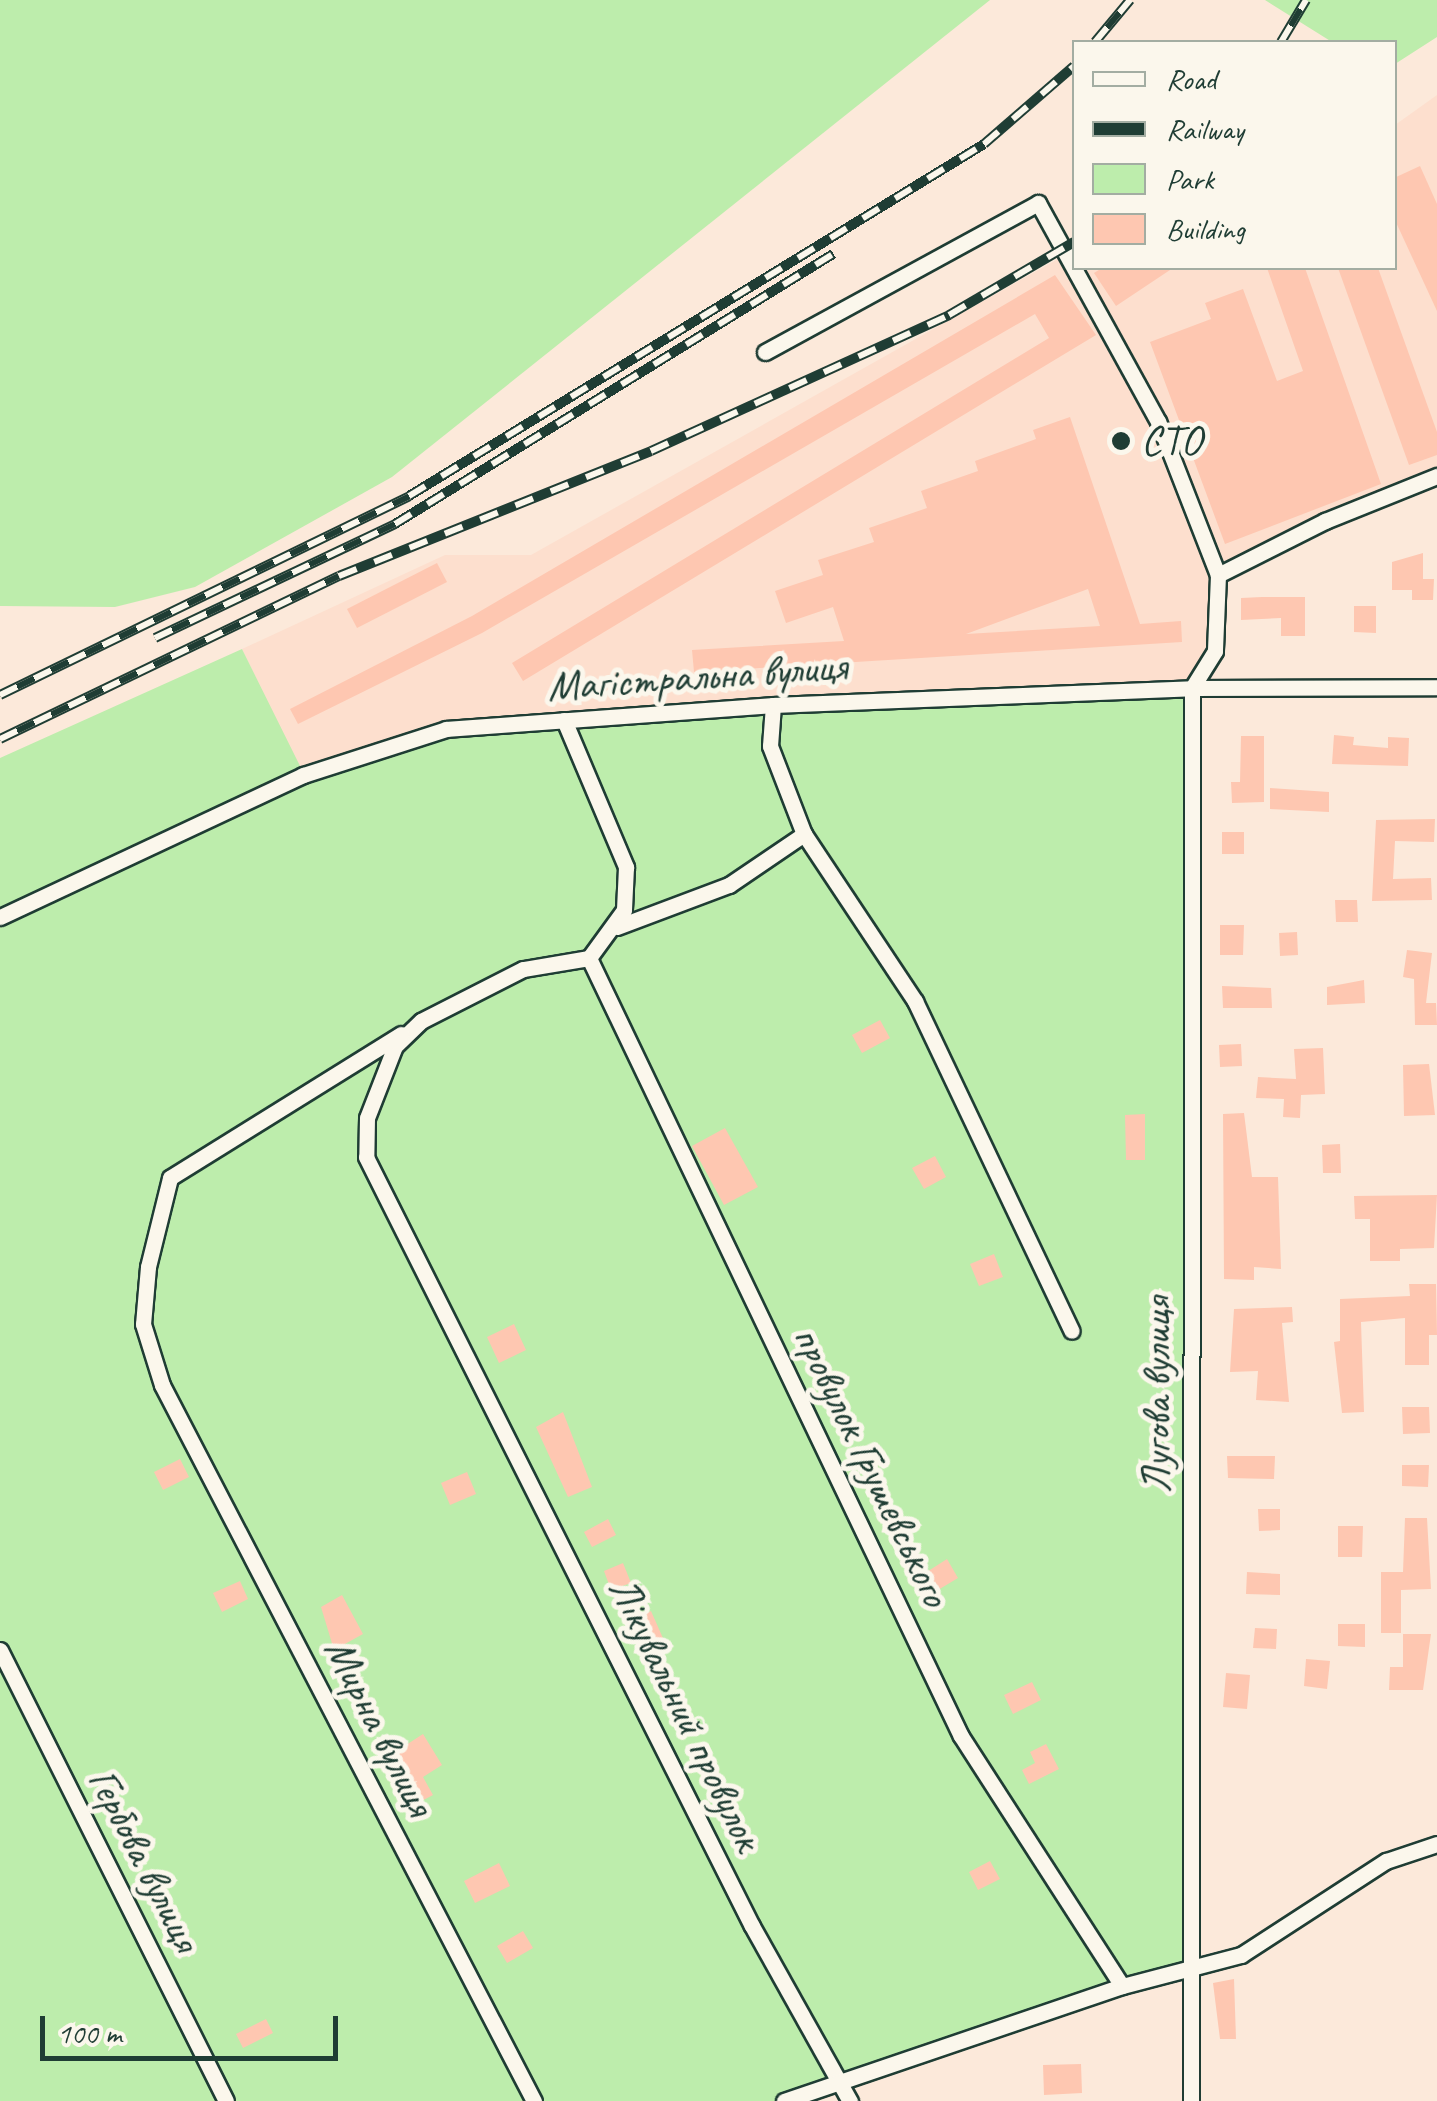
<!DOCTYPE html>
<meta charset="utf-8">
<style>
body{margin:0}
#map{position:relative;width:1437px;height:2101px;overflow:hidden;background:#fce9da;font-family:Caveat,sans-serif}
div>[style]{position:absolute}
.built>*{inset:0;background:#fddfce}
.green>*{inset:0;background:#bdedac}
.building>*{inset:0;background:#fec7b1}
.roads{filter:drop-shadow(2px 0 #1f3d34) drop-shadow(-2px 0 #1f3d34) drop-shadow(0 2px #1f3d34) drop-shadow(0 -2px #1f3d34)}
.street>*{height:15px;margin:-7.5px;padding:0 7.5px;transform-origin:7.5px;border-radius:7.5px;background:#fbf7ec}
.rail>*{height:10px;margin-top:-5px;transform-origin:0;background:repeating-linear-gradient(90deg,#fbf7ec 0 19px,#1f3d34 0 38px);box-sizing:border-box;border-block:2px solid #1f3d34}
.dots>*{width:28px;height:28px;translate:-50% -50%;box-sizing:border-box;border:5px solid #fbf7ec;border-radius:50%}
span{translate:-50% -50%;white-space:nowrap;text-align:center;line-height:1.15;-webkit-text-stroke:10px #fbf7ec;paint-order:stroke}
.poi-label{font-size:42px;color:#1f3d34}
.left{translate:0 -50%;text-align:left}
.street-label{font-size:42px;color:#1f3d34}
.legend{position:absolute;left:1072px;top:40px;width:325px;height:230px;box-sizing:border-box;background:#fbf7ec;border:2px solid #a3ada2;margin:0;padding:12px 18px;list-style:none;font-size:30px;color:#1f3d34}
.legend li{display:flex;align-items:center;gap:20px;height:50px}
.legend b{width:50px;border:2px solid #a3ada2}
.scale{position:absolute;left:40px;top:2016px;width:298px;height:45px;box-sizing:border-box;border:5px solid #1f3d34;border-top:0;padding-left:12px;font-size:30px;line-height:35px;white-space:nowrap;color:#1f3d34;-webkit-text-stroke:8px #fbf7ec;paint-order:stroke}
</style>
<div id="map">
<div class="built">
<div style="clip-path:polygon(1437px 95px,1437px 476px,1218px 575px,1215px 651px,1192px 688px,303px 775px,242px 649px,445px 555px,531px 555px,1074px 250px,1074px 268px,1394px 268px,1395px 125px)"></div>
</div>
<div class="green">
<div style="clip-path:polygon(0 0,990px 0,392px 477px,195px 587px,115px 607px,0 606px)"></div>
<div style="clip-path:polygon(1265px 0,1437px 0,1437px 37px,1395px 64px,1394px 42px,1332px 42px)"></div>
<div style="clip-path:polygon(242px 649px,304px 774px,447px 729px,1192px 688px,1192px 1967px,784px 2101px,0 2101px,0 758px)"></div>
</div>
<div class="building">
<div style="clip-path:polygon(1420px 166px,1437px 204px,1437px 311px,1394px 218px,1394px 178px)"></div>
<div style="clip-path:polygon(1102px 268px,1173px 268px,1116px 306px,1094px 273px)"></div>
<div style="clip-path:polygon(1267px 268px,1305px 268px,1381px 484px,1225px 544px,1150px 342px,1211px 319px,1205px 303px,1243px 289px,1277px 381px,1303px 371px)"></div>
<div style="clip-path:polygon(1338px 268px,1378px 268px,1437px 432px,1437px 455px,1409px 465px)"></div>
<div style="clip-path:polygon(1055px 275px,1096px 335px,523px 681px,512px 663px,1049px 338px,1035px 314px,482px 633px,298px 724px,290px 709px,472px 616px)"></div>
<div style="clip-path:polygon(evenodd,1070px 417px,1140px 624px,1181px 621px,1182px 642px,694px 672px,692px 650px,844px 641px,833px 607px,786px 623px,775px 591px,823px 575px,818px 560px,874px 542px,869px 528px,927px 508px,921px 491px,978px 471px,975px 461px,1036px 439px,1033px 430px,1070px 417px,1088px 589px,1100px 626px,966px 634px,1088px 589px)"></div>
<div style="clip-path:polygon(1423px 553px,1423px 579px,1434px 579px,1433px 600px,1412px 600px,1412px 590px,1392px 590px,1392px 562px)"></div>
<div style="clip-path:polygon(437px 563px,447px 582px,357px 628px,347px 609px)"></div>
<div style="clip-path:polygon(1262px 597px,1305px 597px,1305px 636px,1281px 636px,1281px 618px,1241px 620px,1241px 598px)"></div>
<div style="clip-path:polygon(1354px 606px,1376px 606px,1376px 633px,1354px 632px)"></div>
<div style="clip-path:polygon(1334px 735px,1354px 737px,1353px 745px,1388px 748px,1388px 737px,1409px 738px,1408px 766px,1332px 764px)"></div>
<div style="clip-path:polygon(1241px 736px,1264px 736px,1264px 802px,1232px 803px,1231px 782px,1240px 782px)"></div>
<div style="clip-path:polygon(1270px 788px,1329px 792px,1329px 812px,1270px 809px)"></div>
<div style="clip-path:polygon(1435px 819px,1434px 842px,1395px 841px,1393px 879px,1431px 878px,1432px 900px,1372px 901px,1376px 820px)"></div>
<div style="clip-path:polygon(1222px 832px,1244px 832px,1244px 854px,1222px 854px)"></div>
<div style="clip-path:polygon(1335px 900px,1357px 900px,1358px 922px,1336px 922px)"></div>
<div style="clip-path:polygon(1220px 925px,1244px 925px,1243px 955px,1220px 955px)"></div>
<div style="clip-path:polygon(1297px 932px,1298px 955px,1280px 956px,1279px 933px)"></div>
<div style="clip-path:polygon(1407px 950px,1432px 953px,1426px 1003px,1436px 1003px,1437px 1025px,1415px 1025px,1414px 979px,1403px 977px)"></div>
<div style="clip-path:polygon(1364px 980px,1365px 1003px,1327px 1005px,1327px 987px)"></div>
<div style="clip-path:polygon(1222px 986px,1271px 988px,1272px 1008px,1223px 1008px)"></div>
<div style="clip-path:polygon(880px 1020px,890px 1038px,862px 1053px,852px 1035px)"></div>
<div style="clip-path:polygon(1241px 1044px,1242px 1066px,1220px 1067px,1219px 1045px)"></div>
<div style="clip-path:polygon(1323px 1048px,1325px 1094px,1301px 1095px,1300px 1118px,1283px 1117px,1284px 1099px,1256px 1098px,1258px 1077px,1296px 1079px,1294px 1049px)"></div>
<div style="clip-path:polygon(1429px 1064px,1435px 1115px,1404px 1116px,1403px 1065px)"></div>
<div style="clip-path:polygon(1244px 1113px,1252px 1177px,1278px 1177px,1281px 1269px,1254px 1267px,1254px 1280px,1224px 1279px,1223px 1114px)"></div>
<div style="clip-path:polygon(1145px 1114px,1145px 1160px,1126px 1160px,1125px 1115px)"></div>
<div style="clip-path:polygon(725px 1128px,758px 1187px,724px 1205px,692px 1146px)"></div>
<div style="clip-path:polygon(1340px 1144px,1341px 1173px,1323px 1173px,1322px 1145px)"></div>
<div style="clip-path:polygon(935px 1156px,946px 1177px,924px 1189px,912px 1168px)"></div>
<div style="clip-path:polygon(1437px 1195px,1434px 1248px,1400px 1249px,1400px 1261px,1370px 1261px,1370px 1219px,1355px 1219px,1354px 1196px)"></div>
<div style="clip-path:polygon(994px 1254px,1003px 1277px,979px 1286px,970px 1264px)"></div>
<div style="clip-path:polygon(1409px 1284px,1436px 1284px,1437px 1335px,1429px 1335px,1429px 1365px,1405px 1365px,1405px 1318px,1361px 1322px,1364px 1412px,1342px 1413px,1334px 1342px,1340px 1341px,1340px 1299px,1410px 1296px)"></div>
<div style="clip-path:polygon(1292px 1307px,1293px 1322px,1282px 1323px,1289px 1402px,1256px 1400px,1258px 1371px,1230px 1372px,1234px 1309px)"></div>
<div style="clip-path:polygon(514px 1324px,526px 1350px,499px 1363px,487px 1337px)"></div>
<div style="clip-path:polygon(1402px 1407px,1429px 1407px,1430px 1433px,1403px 1434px)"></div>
<div style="clip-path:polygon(563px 1412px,592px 1487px,568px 1497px,536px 1427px)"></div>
<div style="clip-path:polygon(1227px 1456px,1275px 1456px,1274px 1479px,1228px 1478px)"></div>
<div style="clip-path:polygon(180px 1459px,189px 1477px,163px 1490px,154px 1472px)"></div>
<div style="clip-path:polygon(1402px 1465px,1429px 1465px,1428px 1487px,1402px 1486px)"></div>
<div style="clip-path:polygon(467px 1472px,476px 1494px,450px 1505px,441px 1483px)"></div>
<div style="clip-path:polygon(1258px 1509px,1280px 1509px,1280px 1530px,1259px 1531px)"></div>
<div style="clip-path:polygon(1405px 1518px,1427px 1518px,1431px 1589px,1401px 1590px,1401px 1633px,1381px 1633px,1381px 1572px,1403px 1572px)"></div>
<div style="clip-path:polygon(608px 1519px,616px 1535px,592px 1547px,584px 1532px)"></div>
<div style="clip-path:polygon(1338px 1526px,1363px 1526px,1362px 1557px,1338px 1557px)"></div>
<div style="clip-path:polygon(947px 1559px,958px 1578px,933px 1593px,922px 1575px)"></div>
<div style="clip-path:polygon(623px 1563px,631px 1583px,611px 1590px,604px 1571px)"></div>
<div style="clip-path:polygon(1247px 1572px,1280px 1574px,1280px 1595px,1246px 1594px)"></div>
<div style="clip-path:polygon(240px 1581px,248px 1599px,222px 1612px,213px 1593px)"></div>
<div style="clip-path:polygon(342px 1595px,363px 1634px,334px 1650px,321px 1607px)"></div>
<div style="clip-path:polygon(651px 1611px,666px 1645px,643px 1655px,629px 1621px)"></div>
<div style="clip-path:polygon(1338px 1624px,1365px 1624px,1365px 1647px,1338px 1646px)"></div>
<div style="clip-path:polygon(1255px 1628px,1277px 1629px,1276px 1649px,1253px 1648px)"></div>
<div style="clip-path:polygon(1403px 1634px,1431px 1634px,1423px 1690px,1389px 1690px,1390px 1667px,1403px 1667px)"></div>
<div style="clip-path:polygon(1306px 1659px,1330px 1661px,1327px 1689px,1304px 1686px)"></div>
<div style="clip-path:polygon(1226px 1673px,1250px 1675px,1247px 1709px,1223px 1707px)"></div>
<div style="clip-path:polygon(1032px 1682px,1041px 1700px,1013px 1714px,1004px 1695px)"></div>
<div style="clip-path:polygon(423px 1734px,442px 1765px,423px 1777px,433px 1795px,414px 1805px,389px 1756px)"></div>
<div style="clip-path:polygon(1046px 1744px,1059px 1769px,1029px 1784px,1022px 1770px,1035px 1763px,1030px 1752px)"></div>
<div style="clip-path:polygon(990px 1861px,1000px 1879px,978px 1890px,969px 1872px)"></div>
<div style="clip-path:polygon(499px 1863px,510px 1886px,475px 1903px,464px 1881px)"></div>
<div style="clip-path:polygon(523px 1931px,533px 1948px,507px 1963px,497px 1946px)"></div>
<div style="clip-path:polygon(1234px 1979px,1236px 2039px,1220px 2039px,1213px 1983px)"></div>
<div style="clip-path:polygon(266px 2019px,273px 2033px,243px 2048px,236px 2034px)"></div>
<div style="clip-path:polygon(1081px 2064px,1082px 2093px,1044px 2095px,1043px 2065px)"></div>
</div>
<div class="roads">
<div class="street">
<div style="left:765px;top:352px;width:311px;rotate:-28.6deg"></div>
<div style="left:1038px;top:203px;width:249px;rotate:61.2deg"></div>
<div style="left:1158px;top:421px;width:165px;rotate:68.7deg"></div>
<div style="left:1218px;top:575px;width:76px;rotate:92.3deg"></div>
<div style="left:1215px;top:651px;width:44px;rotate:121.9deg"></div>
<div style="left:1218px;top:575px;width:120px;rotate:-26.8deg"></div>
<div style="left:1325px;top:521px;width:121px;rotate:-21.9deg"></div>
<div style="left:773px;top:705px;width:41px;rotate:94.2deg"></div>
<div style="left:770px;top:746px;width:94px;rotate:68.9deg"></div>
<div style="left:804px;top:834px;width:201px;rotate:56.4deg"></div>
<div style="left:915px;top:1001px;width:365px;rotate:64.6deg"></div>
<div style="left:564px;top:720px;width:160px;rotate:67.1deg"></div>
<div style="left:626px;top:867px;width:43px;rotate:92.7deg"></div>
<div style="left:624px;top:910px;width:59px;rotate:126.1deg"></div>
<div style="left:589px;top:958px;width:67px;rotate:170.5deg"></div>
<div style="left:523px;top:969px;width:114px;rotate:153deg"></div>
<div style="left:421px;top:1021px;width:36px;rotate:136deg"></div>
<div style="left:395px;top:1046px;width:77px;rotate:111.3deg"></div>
<div style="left:367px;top:1118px;width:39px;rotate:91deg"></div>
<div style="left:366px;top:1157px;width:860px;rotate:63.35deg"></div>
<div style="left:752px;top:1926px;width:201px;rotate:60.8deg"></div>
<div style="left:0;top:917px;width:335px;rotate:-25.1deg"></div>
<div style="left:303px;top:775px;width:150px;rotate:-17.8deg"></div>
<div style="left:446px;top:729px;width:328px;rotate:-4.2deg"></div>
<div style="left:773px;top:705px;width:419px;rotate:-2.3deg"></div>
<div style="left:1192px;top:688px;width:245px;rotate:-0.2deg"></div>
<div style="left:617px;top:927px;width:120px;rotate:-20.6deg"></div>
<div style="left:729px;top:885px;width:91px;rotate:-34.2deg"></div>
<div style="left:589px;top:958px;width:862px;rotate:64.45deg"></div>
<div style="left:961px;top:1736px;width:297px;rotate:57.2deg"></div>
<div style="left:401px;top:1034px;width:272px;rotate:148.1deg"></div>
<div style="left:170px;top:1178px;width:92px;rotate:103.9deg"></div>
<div style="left:148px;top:1267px;width:57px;rotate:95deg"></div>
<div style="left:143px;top:1324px;width:64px;rotate:72.7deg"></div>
<div style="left:162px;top:1385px;width:807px;rotate:62.55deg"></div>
<div style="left:0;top:1650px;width:504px;rotate:63.38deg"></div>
<div style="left:784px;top:2101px;width:357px;rotate:-18.8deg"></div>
<div style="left:1122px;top:1986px;width:123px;rotate:-14.6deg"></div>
<div style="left:1241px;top:1955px;width:173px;rotate:-33deg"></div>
<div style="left:1386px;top:1861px;width:54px;rotate:-18.4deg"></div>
<div style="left:1191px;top:2101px;width:1413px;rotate:-89.96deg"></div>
</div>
</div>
<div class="rail">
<div style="left:1095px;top:42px;width:55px;rotate:-50.2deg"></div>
<div style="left:1281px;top:42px;width:49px;rotate:-59.2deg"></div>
<div style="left:155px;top:638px;width:266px;rotate:-25.4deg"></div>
<div style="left:395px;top:524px;width:515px;rotate:-31.65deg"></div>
<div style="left:0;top:695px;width:455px;rotate:-25.9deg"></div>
<div style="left:409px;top:496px;width:674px;rotate:-31.47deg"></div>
<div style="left:984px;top:144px;width:119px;rotate:-40.9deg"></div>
<div style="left:0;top:739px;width:376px;rotate:-25.7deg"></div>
<div style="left:339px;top:576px;width:336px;rotate:-21.8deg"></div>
<div style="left:651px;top:451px;width:328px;rotate:-24.5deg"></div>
<div style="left:949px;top:315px;width:145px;rotate:-30.3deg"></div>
</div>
<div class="dots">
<div style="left:1121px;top:441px;background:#1f3d34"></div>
</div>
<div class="poi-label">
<span class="left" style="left:1141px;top:441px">СТО</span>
</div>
<div class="street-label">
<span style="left:697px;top:677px;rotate:-4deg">Магістральна вулиця</span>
<span style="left:1157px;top:1395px;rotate:-90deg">Лугова вулиця</span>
<span style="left:871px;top:1466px;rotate:64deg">провулок Грушевського</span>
<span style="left:685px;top:1714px;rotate:64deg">Лікувальний провулок</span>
<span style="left:379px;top:1727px;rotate:63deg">Мирна вулиця</span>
<span style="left:144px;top:1860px;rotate:63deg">Гербова вулиця</span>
</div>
<ul class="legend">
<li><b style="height:12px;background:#fbf7ec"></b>Road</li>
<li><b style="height:12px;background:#1f3d34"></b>Railway</li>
<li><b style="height:28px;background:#bdedac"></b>Park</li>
<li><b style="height:28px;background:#fec7b1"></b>Building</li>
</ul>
<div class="scale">100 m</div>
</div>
